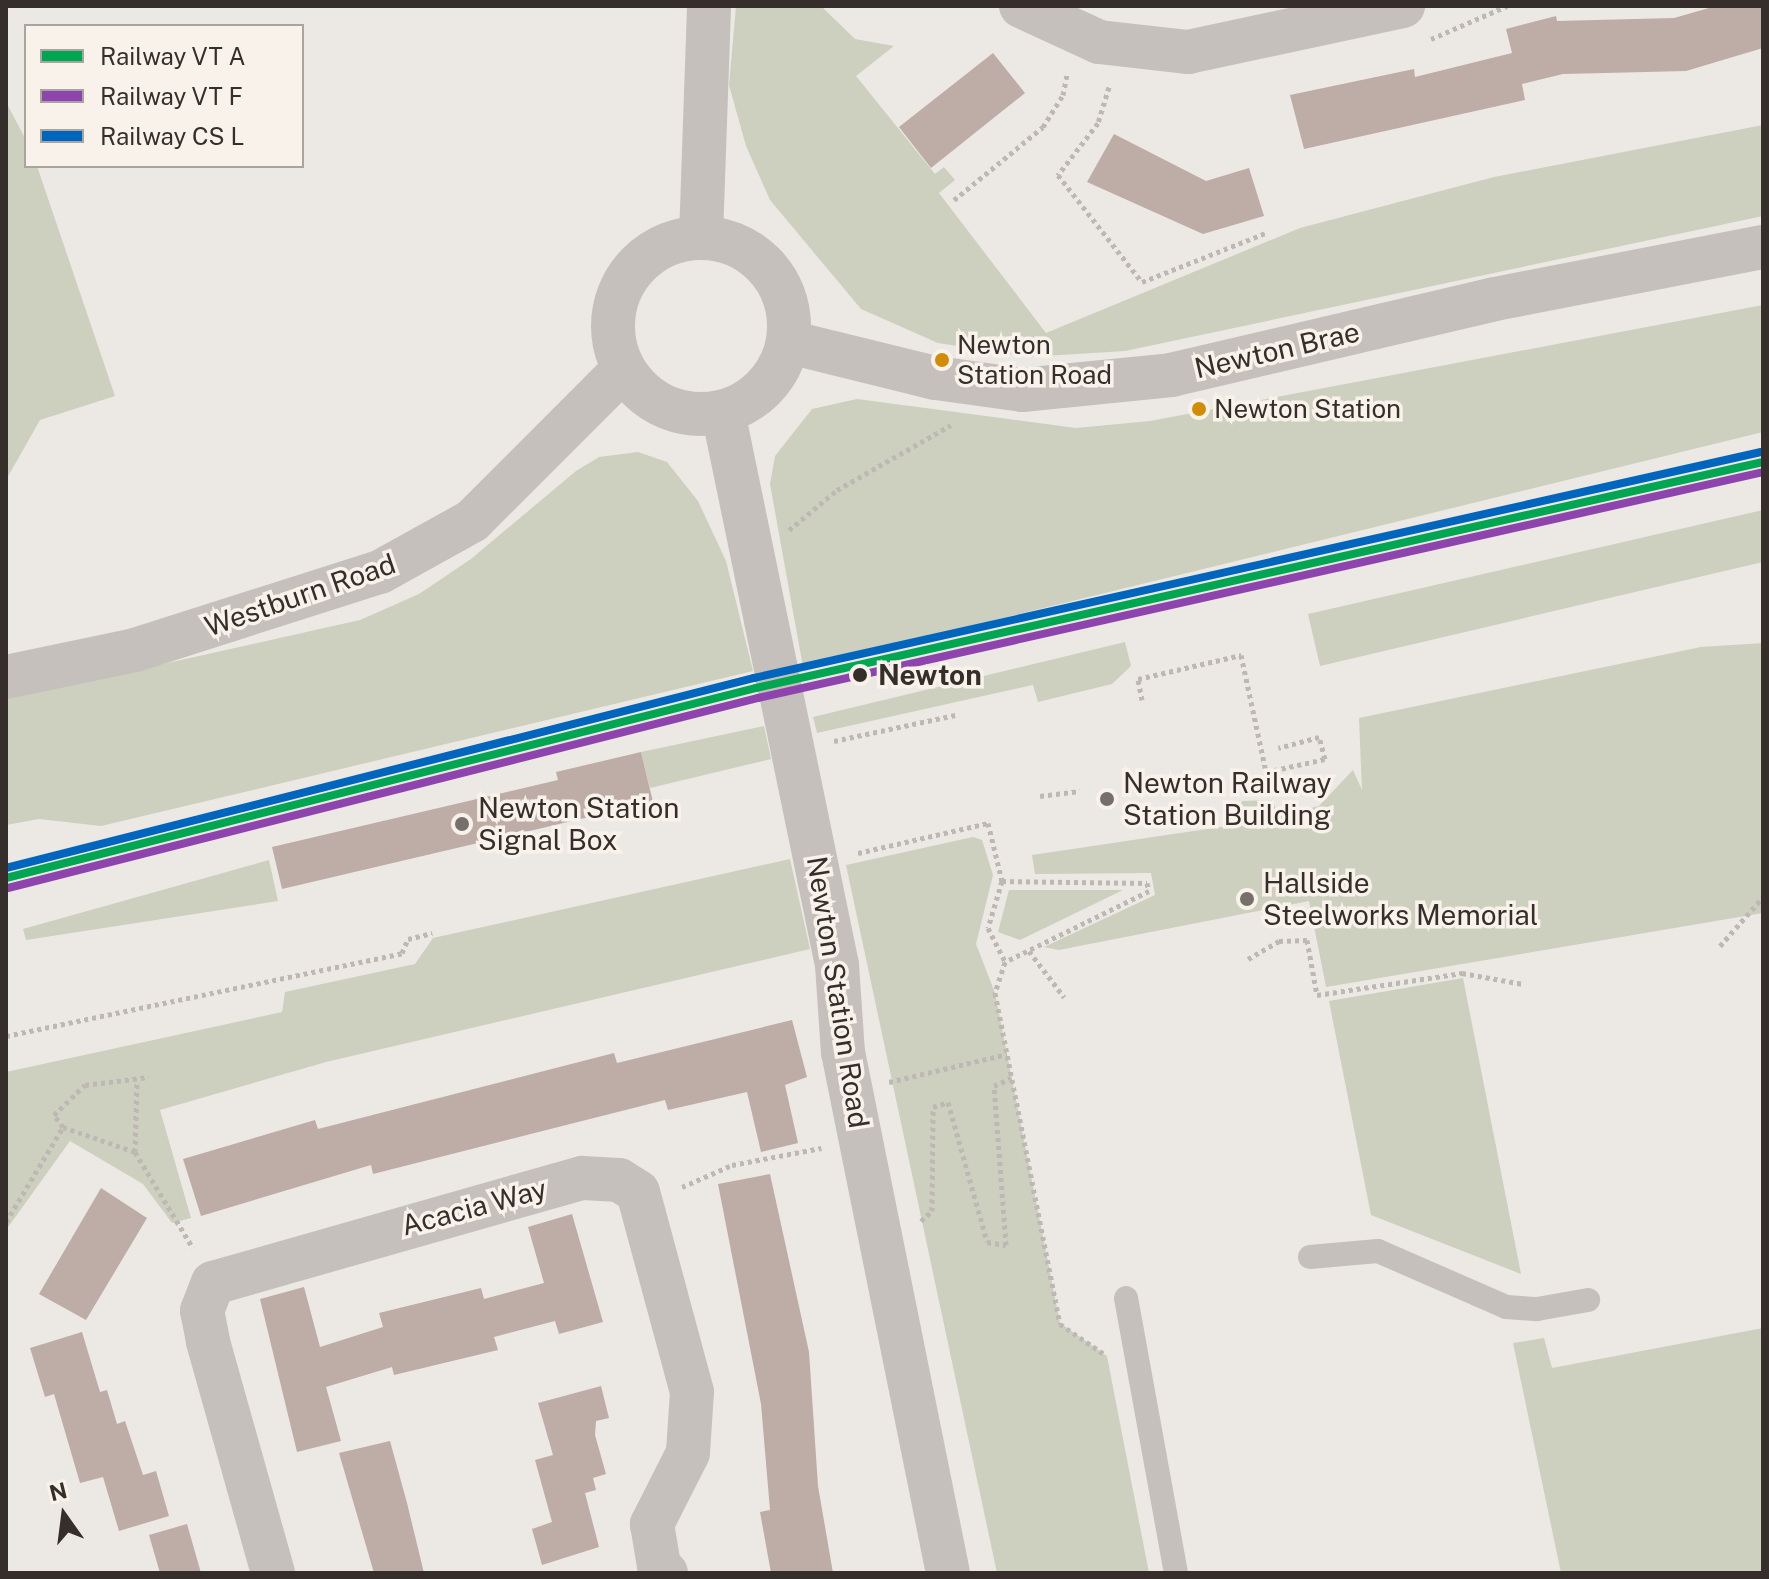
<!DOCTYPE html>
<style>
body{margin:0}
#map{position:relative;width:1769px;height:1579px;overflow:hidden;background:#ece8e3;font-family:"Public Sans",sans-serif}
div>[style]{position:absolute}
.green>*{inset:0;background:#cdd0be}
.building>*{inset:0;background:#bdada6}
.path>*{height:5px;margin-top:-2.5px;transform-origin:0;background:repeating-linear-gradient(90deg,#beb8b4 0 4px,transparent 0 8px)}
.service>*{height:24px;margin:-12px;padding:0 12px;transform-origin:12px;border-radius:12px;background:#c5c0bc}
.minor>*{height:44px;margin:-22px;padding:0 22px;transform-origin:22px;border-radius:22px;background:#c5c0bc}
.tertiary>*{height:44px;margin:-22px;padding:0 22px;transform-origin:22px;border-radius:22px;background:#c5c0bc}
.tertiary>.ring{margin:-22px;padding:0;box-sizing:content-box;background:none;border:44px solid #c5c0bc;border-radius:50%}
.rail-1>*{height:8px;margin:-4px;padding:0 4px;transform-origin:4px;border-radius:4px;background:#00a651}
.rail-2>*{height:8px;margin:-4px;padding:0 4px;transform-origin:4px;border-radius:4px;background:#8e44ad}
.rail-3>*{height:8px;margin:-4px;padding:0 4px;transform-origin:4px;border-radius:4px;background:#0065bd}
.dots>*{width:22px;height:22px;translate:-50% -50%;box-sizing:border-box;border:4px solid #f8f2eb;border-radius:50%}
span{translate:-50% -50%;white-space:nowrap;text-align:center;line-height:1.15;-webkit-text-stroke:7px #f8f2eb;paint-order:stroke}
.bus-label{font-size:26px;color:#362e2a}
.left{translate:0 -50%;text-align:left}
.street-label{font-size:28px;color:#362e2a}
.stop-label{font-size:28px;color:#362e2a;font-weight:700}
.poi-label{font-size:28px;color:#362e2a}
.frame{position:absolute;inset:0;border:8px solid #362e2a;pointer-events:none}
.legend{position:absolute;left:24px;top:24px;width:280px;height:144px;box-sizing:border-box;background:#f8f2eb;border:2px solid #aaa49e;margin:0;padding:10px 14px;list-style:none;font-size:24px;color:#362e2a}
.legend li{display:flex;align-items:center;gap:16px;height:40px}
.legend b{width:40px;border:2px solid #aaa49e}
.north{position:absolute;left:24px;top:1475px;width:80px;height:80px;-webkit-text-stroke:6px #f8f2eb;paint-order:stroke;rotate:346deg;font-size:22px;font-weight:700;line-height:32px;text-align:center;color:#362e2a}
.north::after{content:'';display:block;margin:auto;width:28px;height:36px;background:#362e2a;clip-path:polygon(50% 0,100% 100%,50% 72%,0 100%)}
</style>
<div id="map">
<div class="green">
<div style="clip-path:polygon(736px 6px,821px 6px,855px 39px,894px 46px,856px 76px,935px 174px,944px 167px,955px 180px,939px 193px,1046px 333px,1300px 228px,1494px 177px,1763px 125px,1763px 216px,1125px 351px,1029px 357px,938px 343px,861px 309px,770px 200px,746px 146px,729px 85px)"></div>
<div style="clip-path:polygon(6px 102px,26px 140px,26px 166px,37px 166px,115px 396px,40px 420px,6px 480px)"></div>
<div style="clip-path:polygon(1763px 305px,1763px 432px,803px 667px,770px 484px,775px 456px,812px 409px,857px 399px,1076px 428px,1150px 421px)"></div>
<div style="clip-path:polygon(638px 452px,667px 462px,698px 501px,726px 561px,753px 671px,101px 826px,39px 819px,6px 825px,6px 699px,360px 620px,419px 594px,471px 559px,576px 471px,599px 457px)"></div>
<div style="clip-path:polygon(1763px 510px,1763px 562px,1320px 666px,1308px 614px)"></div>
<div style="clip-path:polygon(1125px 642px,1131px 666px,1112px 684px,1038px 702px,1033px 685px,817px 733px,813px 717px)"></div>
<div style="clip-path:polygon(1763px 643px,1763px 913px,1326px 987px,1309px 901px,1059px 950px,1044px 947px,1155px 895px,1151px 873px,1035px 874px,1032px 855px,1234px 825px,1242px 801px,1272px 800px,1279px 816px,1319px 806px,1353px 770px,1362px 790px,1359px 718px,1701px 647px)"></div>
<div style="clip-path:polygon(764px 726px,771px 759px,650px 788px,641px 752px)"></div>
<div style="clip-path:polygon(973px 837px,982px 840px,993px 875px,976px 944px,995px 993px,1060px 1323px,1107px 1356px,1149px 1573px,997px 1573px,846px 865px)"></div>
<div style="clip-path:polygon(790px 859px,810px 949px,326px 1062px,160px 1110px,191px 1218px,172px 1223px,143px 1184px,70px 1141px,6px 1230px,6px 1072px,282px 1012px,285px 992px,415px 964px,433px 938px)"></div>
<div style="clip-path:polygon(269px 860px,278px 901px,26px 940px,23px 929px)"></div>
<div style="clip-path:polygon(1009px 890px,1123px 890px,1020px 940px,998px 932px)"></div>
<div style="clip-path:polygon(1463px 978px,1521px 1274px,1371px 1215px,1329px 1001px)"></div>
<div style="clip-path:polygon(1763px 1328px,1763px 1573px,1561px 1573px,1513px 1343px,1544px 1338px,1552px 1368px)"></div>
</div>
<div class="building">
<div style="clip-path:polygon(1716px 6px,1763px 6px,1763px 48px,1686px 71px,1563px 74px,1522px 84px,1525px 100px,1304px 149px,1290px 95px,1414px 69px,1415px 77px,1512px 53px,1506px 29px,1556px 16px,1557px 21px,1674px 18px)"></div>
<div style="clip-path:polygon(993px 53px,1025px 93px,931px 168px,899px 127px)"></div>
<div style="clip-path:polygon(1114px 134px,1206px 181px,1249px 168px,1264px 216px,1203px 234px,1087px 182px)"></div>
<div style="clip-path:polygon(641px 752px,653px 802px,282px 889px,272px 847px,558px 780px,556px 772px)"></div>
<div style="clip-path:polygon(792px 1020px,807px 1077px,785px 1085px,798px 1143px,761px 1152px,747px 1092px,668px 1110px,665px 1100px,373px 1174px,371px 1165px,201px 1216px,183px 1159px,315px 1120px,318px 1129px,614px 1053px,617px 1063px)"></div>
<div style="clip-path:polygon(770px 1174px,809px 1352px,818px 1486px,833px 1573px,771px 1573px,760px 1512px,770px 1510px,761px 1404px,718px 1184px)"></div>
<div style="clip-path:polygon(101px 1188px,147px 1218px,86px 1320px,39px 1294px)"></div>
<div style="clip-path:polygon(572px 1214px,603px 1322px,559px 1334px,555px 1321px,494px 1337px,498px 1350px,394px 1375px,392px 1367px,326px 1387px,341px 1441px,297px 1452px,260px 1299px,304px 1287px,320px 1347px,383px 1327px,379px 1313px,481px 1288px,484px 1299px,544px 1283px,528px 1227px)"></div>
<div style="clip-path:polygon(82px 1332px,100px 1392px,107px 1390px,117px 1424px,125px 1421px,143px 1475px,156px 1471px,169px 1516px,119px 1531px,103px 1477px,80px 1483px,54px 1394px,45px 1397px,30px 1348px)"></div>
<div style="clip-path:polygon(601px 1386px,609px 1418px,596px 1421px,595px 1435px,606px 1474px,593px 1478px,596px 1490px,585px 1493px,599px 1547px,542px 1565px,532px 1529px,552px 1522px,535px 1460px,553px 1455px,538px 1403px)"></div>
<div style="clip-path:polygon(390px 1441px,407px 1503px,424px 1573px,374px 1573px,339px 1453px)"></div>
<div style="clip-path:polygon(187px 1524px,201px 1573px,160px 1573px,149px 1535px)"></div>
</div>
<div class="path">
<div style="left:1431px;top:39px;width:83px;rotate:-23.5deg"></div>
<div style="left:1109px;top:87px;width:38px;rotate:107deg"></div>
<div style="left:1098px;top:123px;width:66px;rotate:127.6deg"></div>
<div style="left:1058px;top:175px;width:136px;rotate:51.9deg"></div>
<div style="left:1142px;top:282px;width:133px;rotate:-21.6deg"></div>
<div style="left:954px;top:200px;width:115px;rotate:-39.4deg"></div>
<div style="left:1043px;top:127px;width:38px;rotate:-58deg"></div>
<div style="left:1063px;top:95px;width:20px;rotate:-79deg"></div>
<div style="left:789px;top:530px;width:62px;rotate:-39.8deg"></div>
<div style="left:837px;top:490px;width:131px;rotate:-29.7deg"></div>
<div style="left:1142px;top:700px;width:21px;rotate:-101deg"></div>
<div style="left:1138px;top:679px;width:106px;rotate:-13.1deg"></div>
<div style="left:1241px;top:655px;width:120px;rotate:77.9deg"></div>
<div style="left:1266px;top:772px;width:60px;rotate:-12.4deg"></div>
<div style="left:1325px;top:759px;width:23px;rotate:-105deg"></div>
<div style="left:1319px;top:737px;width:42px;rotate:165deg"></div>
<div style="left:834px;top:741px;width:124px;rotate:-12.1deg"></div>
<div style="left:1040px;top:796px;width:40px;rotate:-7.1deg"></div>
<div style="left:858px;top:853px;width:133px;rotate:-13deg"></div>
<div style="left:988px;top:823px;width:60px;rotate:76.4deg"></div>
<div style="left:1002px;top:881px;width:145px;rotate:0.8deg"></div>
<div style="left:1147px;top:883px;width:8px;rotate:76deg"></div>
<div style="left:1149px;top:891px;width:161px;rotate:153.8deg"></div>
<div style="left:1005px;top:962px;width:33px;rotate:108deg"></div>
<div style="left:995px;top:993px;width:337px;rotate:78.9deg"></div>
<div style="left:1060px;top:1324px;width:53px;rotate:34.3deg"></div>
<div style="left:1002px;top:881px;width:49px;rotate:106.6deg"></div>
<div style="left:988px;top:928px;width:38px;rotate:63deg"></div>
<div style="left:1720px;top:946px;width:65px;rotate:-48.7deg"></div>
<div style="left:1029px;top:951px;width:58px;rotate:52.7deg"></div>
<div style="left:1248px;top:959px;width:36px;rotate:-30deg"></div>
<div style="left:1279px;top:941px;width:28px;rotate:-2deg"></div>
<div style="left:1307px;top:940px;width:56px;rotate:79.7deg"></div>
<div style="left:1317px;top:995px;width:147px;rotate:-8.6deg"></div>
<div style="left:1462px;top:973px;width:62px;rotate:10.2deg"></div>
<div style="left:6px;top:1036px;width:405px;rotate:-11.8deg"></div>
<div style="left:402px;top:953px;width:15px;rotate:-67deg"></div>
<div style="left:408px;top:939px;width:25px;rotate:-14deg"></div>
<div style="left:889px;top:1082px;width:121px;rotate:-13.3deg"></div>
<div style="left:63px;top:1127px;width:15px;rotate:-127deg"></div>
<div style="left:54px;top:1115px;width:43px;rotate:-44.1deg"></div>
<div style="left:85px;top:1085px;width:64px;rotate:-7.1deg"></div>
<div style="left:135px;top:1152px;width:70px;rotate:-88.4deg"></div>
<div style="left:682px;top:1187px;width:55px;rotate:-23.7deg"></div>
<div style="left:732px;top:1165px;width:91px;rotate:-10.8deg"></div>
<div style="left:921px;top:1221px;width:15px;rotate:-42deg"></div>
<div style="left:932px;top:1211px;width:104px;rotate:-89.4deg"></div>
<div style="left:933px;top:1107px;width:16px;rotate:-18deg"></div>
<div style="left:948px;top:1102px;width:145px;rotate:74.4deg"></div>
<div style="left:987px;top:1242px;width:19px;rotate:9deg"></div>
<div style="left:1006px;top:1245px;width:159px;rotate:-94.3deg"></div>
<div style="left:994px;top:1086px;width:19px;rotate:-25deg"></div>
<div style="left:6px;top:1222px;width:111px;rotate:-59deg"></div>
<div style="left:63px;top:1127px;width:76px;rotate:19.1deg"></div>
<div style="left:135px;top:1152px;width:112px;rotate:58.9deg"></div>
</div>
<div class="service">
<div style="left:1310px;top:1257px;width:68px;rotate:-5deg"></div>
<div style="left:1378px;top:1251px;width:140px;rotate:23.6deg"></div>
<div style="left:1506px;top:1307px;width:31px;rotate:4deg"></div>
<div style="left:1537px;top:1309px;width:52px;rotate:-10deg"></div>
<div style="left:1126px;top:1298px;width:280px;rotate:79.7deg"></div>
</div>
<div class="minor">
<div style="left:1021px;top:6px;width:86px;rotate:24.8deg"></div>
<div style="left:1099px;top:42px;width:90px;rotate:6.4deg"></div>
<div style="left:1188px;top:52px;width:220px;rotate:-12.1deg"></div>
<div style="left:273px;top:1573px;width:241px;rotate:-105.7deg"></div>
<div style="left:208px;top:1341px;width:31px;rotate:-101deg"></div>
<div style="left:202px;top:1311px;width:30px;rotate:-69deg"></div>
<div style="left:213px;top:1283px;width:384px;rotate:-15.9deg"></div>
<div style="left:582px;top:1178px;width:37px;rotate:3deg"></div>
<div style="left:619px;top:1180px;width:22px;rotate:32deg"></div>
<div style="left:638px;top:1192px;width:207px;rotate:74.9deg"></div>
<div style="left:692px;top:1392px;width:61px;rotate:93.8deg"></div>
<div style="left:688px;top:1453px;width:80px;rotate:116.9deg"></div>
<div style="left:652px;top:1524px;width:43px;rotate:80.5deg"></div>
<div style="left:659px;top:1566px;width:10px;rotate:45deg"></div>
</div>
<div class="tertiary">
<div style="left:701px;top:237px;width:231px;rotate:-88deg"></div>
<div class="ring" style="left:613px;top:238px;width:132px;height:132px"></div>
<div style="left:789px;top:342px;width:151px;rotate:13.8deg"></div>
<div style="left:936px;top:378px;width:87px;rotate:7.9deg"></div>
<div style="left:1022px;top:390px;width:150px;rotate:-5.7deg"></div>
<div style="left:1171px;top:375px;width:333px;rotate:-13.2deg"></div>
<div style="left:1495px;top:299px;width:273px;rotate:-11deg"></div>
<div style="left:723px;top:412px;width:565px;rotate:78.35deg"></div>
<div style="left:837px;top:965px;width:87px;rotate:86.1deg"></div>
<div style="left:843px;top:1052px;width:531px;rotate:78.61deg"></div>
<div style="left:6px;top:677px;width:132px;rotate:-11.8deg"></div>
<div style="left:135px;top:650px;width:257px;rotate:-17.7deg"></div>
<div style="left:380px;top:572px;width:105px;rotate:-29deg"></div>
<div style="left:472px;top:521px;width:214px;rotate:-45deg"></div>
</div>
<div class="rail-1">
<div style="left:6px;top:878px;width:774px;rotate:-14.22deg"></div>
<div style="left:756px;top:688px;width:1032px;rotate:-12.65deg"></div>
</div>
<div class="rail-2">
<div style="left:8px;top:888px;width:774px;rotate:-14.22deg"></div>
<div style="left:758px;top:698px;width:1030px;rotate:-12.67deg"></div>
</div>
<div class="rail-3">
<div style="left:6px;top:868px;width:772px;rotate:-14.25deg"></div>
<div style="left:754px;top:678px;width:1032px;rotate:-12.65deg"></div>
</div>
<div class="dots">
<div style="left:942px;top:360px;background:#d08e08"></div>
<div style="left:1199px;top:409px;background:#d08e08"></div>
<div style="left:860px;top:675px;background:#362e2a"></div>
<div style="left:1107px;top:799px;background:#766f6b"></div>
<div style="left:462px;top:824px;background:#766f6b"></div>
<div style="left:1247px;top:899px;background:#766f6b"></div>
</div>
<div class="bus-label">
<span class="left" style="left:957px;top:360px">Newton<br>Station Road</span>
<span class="left" style="left:1214px;top:409px">Newton Station</span>
</div>
<div class="street-label">
<span style="left:1277px;top:350px;rotate:-13deg">Newton Brae</span>
<span style="left:300px;top:595px;rotate:-19deg">Westburn Road</span>
<span style="left:838px;top:992px;rotate:81deg">Newton Station Road</span>
<span style="left:474px;top:1207px;rotate:-15deg">Acacia Way</span>
</div>
<div class="stop-label">
<span class="left" style="left:878px;top:675px">Newton</span>
</div>
<div class="poi-label">
<span class="left" style="left:1123px;top:799px">Newton Railway<br>Station Building</span>
<span class="left" style="left:478px;top:824px">Newton Station<br>Signal Box</span>
<span class="left" style="left:1263px;top:899px">Hallside<br>Steelworks Memorial</span>
</div>
<div class="frame"></div>
<ul class="legend">
<li><b style="height:10px;background:#00a651"></b>Railway VT A</li>
<li><b style="height:10px;background:#8e44ad"></b>Railway VT F</li>
<li><b style="height:10px;background:#0065bd"></b>Railway CS L</li>
</ul>
<div class="north">N</div>
</div>
